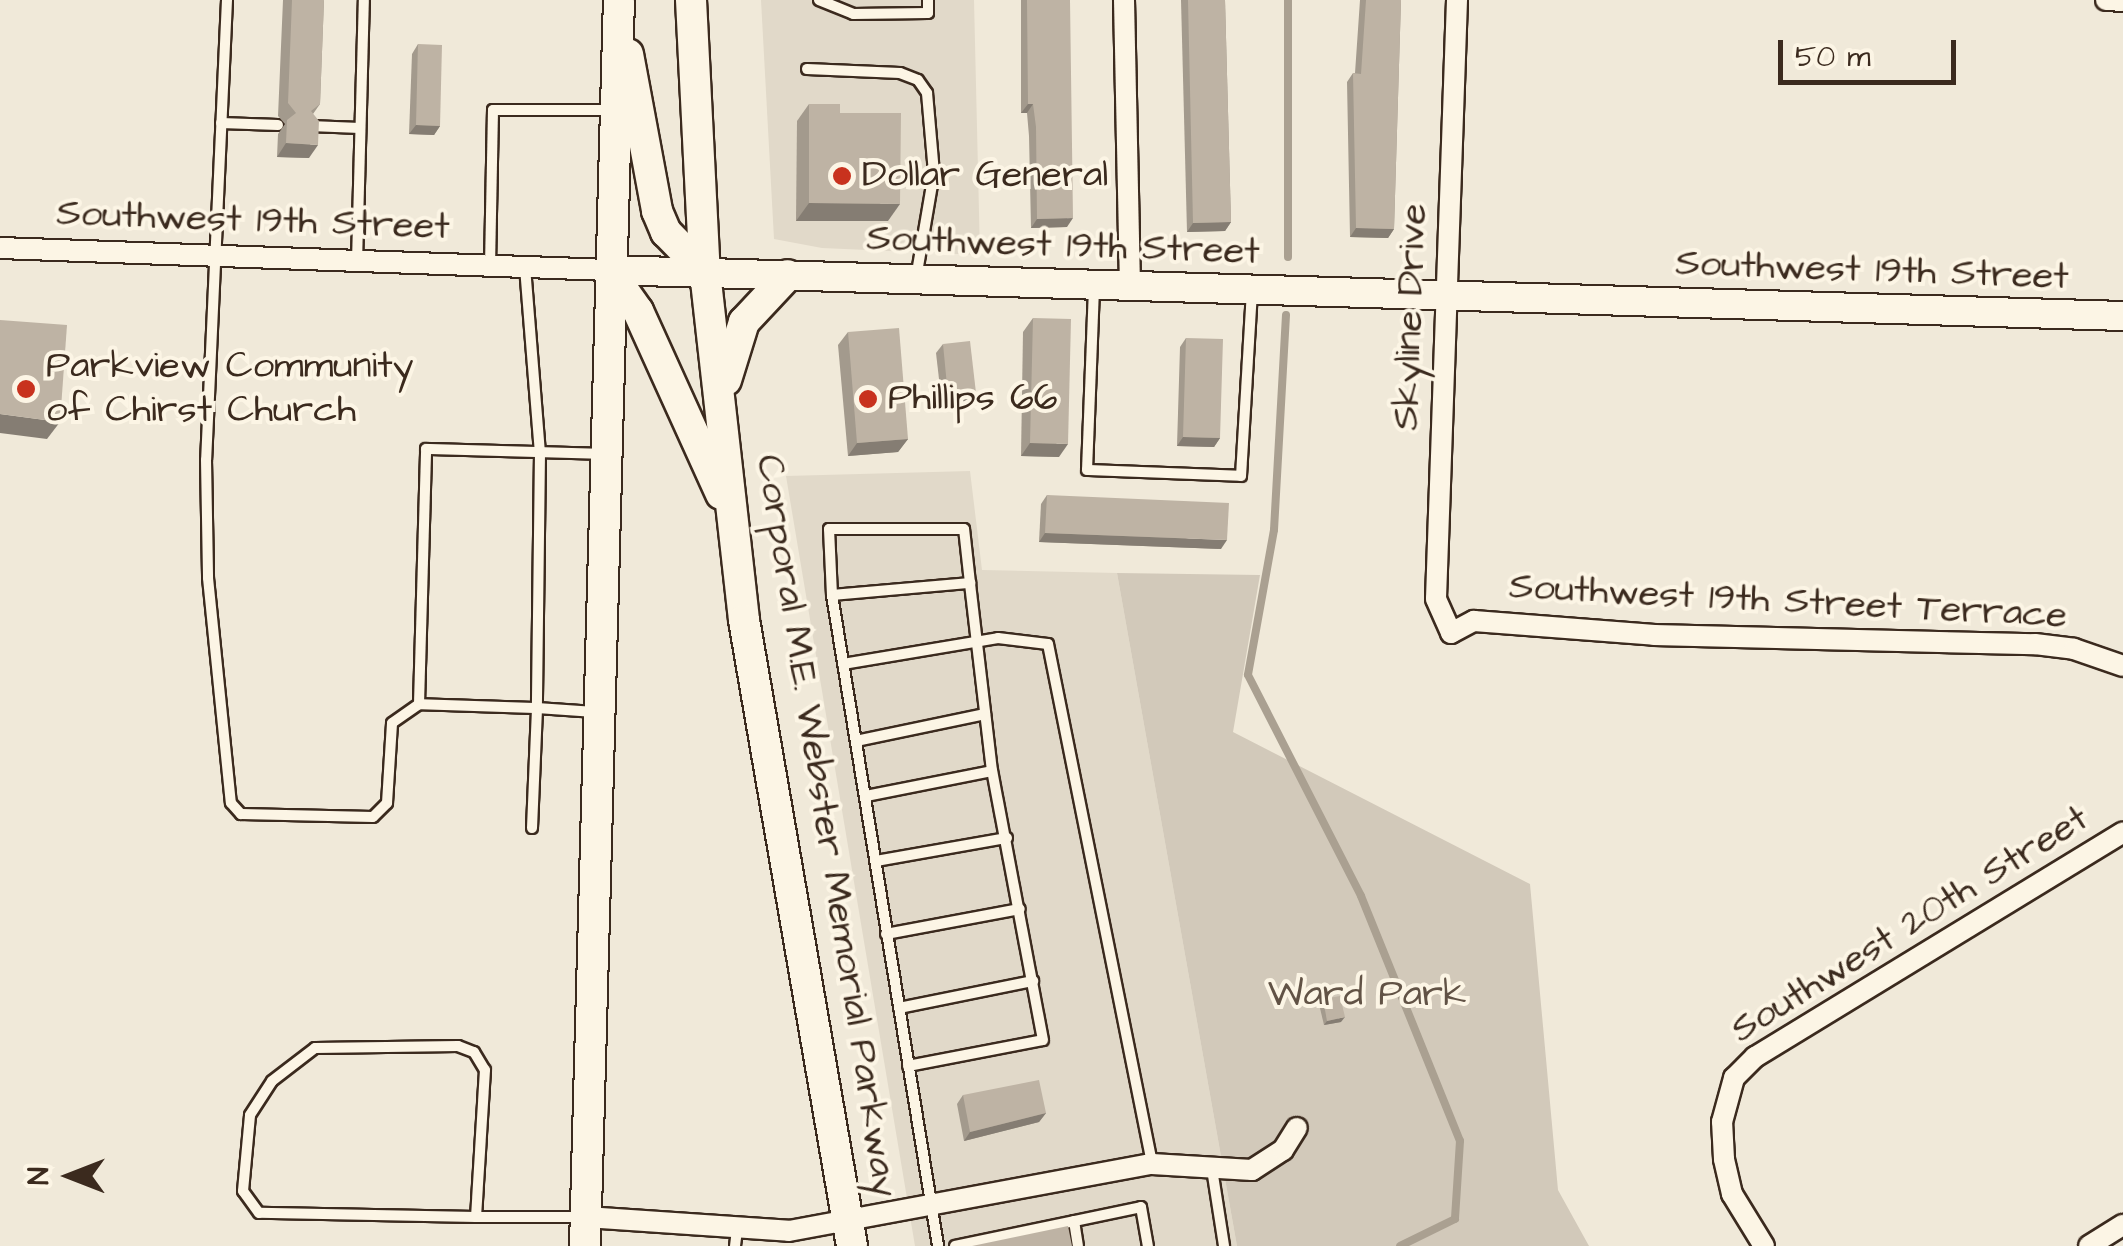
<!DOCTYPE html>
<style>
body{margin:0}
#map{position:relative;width:2123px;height:1246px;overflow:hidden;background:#f0e9d9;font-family:"Architects Daughter",sans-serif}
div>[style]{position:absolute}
.built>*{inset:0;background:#e1d9c9}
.green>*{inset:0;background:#d2c9ba}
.stream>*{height:8px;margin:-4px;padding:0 4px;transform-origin:4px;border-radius:4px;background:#aaa091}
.roads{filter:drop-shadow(2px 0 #3b2a1e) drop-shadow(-2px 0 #3b2a1e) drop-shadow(0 2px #3b2a1e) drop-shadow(0 -2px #3b2a1e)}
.lane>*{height:10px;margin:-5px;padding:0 5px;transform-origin:5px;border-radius:5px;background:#fcf5e5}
.street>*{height:20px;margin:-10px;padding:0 10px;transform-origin:10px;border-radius:10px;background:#fcf5e5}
.secondary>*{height:28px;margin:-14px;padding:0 14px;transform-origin:14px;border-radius:14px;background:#fcf5e5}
.primary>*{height:30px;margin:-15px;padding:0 15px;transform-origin:15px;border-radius:15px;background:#fcf5e5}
.wall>*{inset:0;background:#a39a8d}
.shaded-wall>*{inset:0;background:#857d73}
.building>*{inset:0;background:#beb3a4}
.dots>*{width:28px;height:28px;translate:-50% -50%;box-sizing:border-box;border:5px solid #fcf5e5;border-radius:50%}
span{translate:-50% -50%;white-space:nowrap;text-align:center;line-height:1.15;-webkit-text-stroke:8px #fcf5e5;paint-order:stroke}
.poi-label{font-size:38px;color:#3b2a1e}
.left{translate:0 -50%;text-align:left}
.street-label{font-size:38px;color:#3b2a1e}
.park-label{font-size:38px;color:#615245}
.north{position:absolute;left:20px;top:1126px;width:100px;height:100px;-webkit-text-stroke:8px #fcf5e5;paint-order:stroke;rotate:270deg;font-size:28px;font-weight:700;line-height:40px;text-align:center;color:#3b2a1e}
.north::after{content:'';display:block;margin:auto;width:35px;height:45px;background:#3b2a1e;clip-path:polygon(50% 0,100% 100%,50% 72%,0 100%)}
.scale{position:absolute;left:1778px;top:40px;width:178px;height:45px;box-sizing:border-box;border:5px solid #3b2a1e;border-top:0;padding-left:12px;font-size:30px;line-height:35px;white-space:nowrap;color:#3b2a1e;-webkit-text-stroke:8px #fcf5e5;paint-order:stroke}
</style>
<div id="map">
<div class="built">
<div style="clip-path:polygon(761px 0,974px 0,980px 255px,822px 248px,774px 239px)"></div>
<div style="clip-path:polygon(970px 471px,982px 570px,1117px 573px,1237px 1246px,915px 1246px,786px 476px)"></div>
</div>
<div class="green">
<div style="clip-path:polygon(1117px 573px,1260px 575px,1233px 732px,1530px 884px,1558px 1190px,1589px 1246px,1237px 1246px)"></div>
</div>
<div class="stream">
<div style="left:1288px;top:257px;width:257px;rotate:-90deg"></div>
<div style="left:1286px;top:315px;width:215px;rotate:93.2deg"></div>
<div style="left:1274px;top:530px;width:147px;rotate:100.2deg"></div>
<div style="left:1248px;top:675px;width:248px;rotate:62.9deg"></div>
<div style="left:1361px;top:896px;width:264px;rotate:68deg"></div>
<div style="left:1460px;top:1141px;width:78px;rotate:93.7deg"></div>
<div style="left:1455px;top:1219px;width:61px;rotate:153.9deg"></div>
</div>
<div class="roads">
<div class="lane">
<div style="left:227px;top:0;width:460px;rotate:92.6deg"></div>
<div style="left:206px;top:460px;width:118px;rotate:89deg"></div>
<div style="left:208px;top:578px;width:226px;rotate:84.2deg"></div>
<div style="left:231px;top:803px;width:15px;rotate:48deg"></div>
<div style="left:241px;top:814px;width:132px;rotate:1.3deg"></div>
<div style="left:373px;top:817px;width:20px;rotate:-45deg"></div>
<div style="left:387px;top:803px;width:80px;rotate:-86.4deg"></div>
<div style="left:392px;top:723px;width:33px;rotate:-35deg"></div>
<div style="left:819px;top:0;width:37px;rotate:22deg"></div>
<div style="left:853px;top:14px;width:75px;rotate:-0.8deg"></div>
<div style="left:928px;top:13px;width:13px;rotate:-90deg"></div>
<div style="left:807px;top:69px;width:93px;rotate:2.5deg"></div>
<div style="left:900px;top:73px;width:19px;rotate:21deg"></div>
<div style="left:918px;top:80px;width:16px;rotate:55deg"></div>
<div style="left:927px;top:93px;width:80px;rotate:85deg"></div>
<div style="left:934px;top:173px;width:107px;rotate:99.7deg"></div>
<div style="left:221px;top:123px;width:57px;rotate:2deg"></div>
<div style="left:310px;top:126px;width:50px;rotate:2.3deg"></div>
<div style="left:357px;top:262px;width:262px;rotate:-88.5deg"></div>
<div style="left:490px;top:266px;width:156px;rotate:-88.9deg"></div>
<div style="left:493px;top:110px;width:121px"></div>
<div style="left:525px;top:267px;width:187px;rotate:85.4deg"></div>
<div style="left:540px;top:453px;width:255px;rotate:90.7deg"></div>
<div style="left:537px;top:708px;width:58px;rotate:3.9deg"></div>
<div style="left:1094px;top:288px;width:182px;rotate:92.2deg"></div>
<div style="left:1087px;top:470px;width:154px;rotate:2.2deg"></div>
<div style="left:1241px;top:476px;width:186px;rotate:-86.6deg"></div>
<div style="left:832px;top:595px;width:139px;rotate:-5deg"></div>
<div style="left:970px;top:583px;width:54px;rotate:-96.3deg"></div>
<div style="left:964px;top:529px;width:135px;rotate:180deg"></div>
<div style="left:829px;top:529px;width:66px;rotate:87.4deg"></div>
<div style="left:832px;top:595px;width:660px;rotate:80.75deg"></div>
<div style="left:843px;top:664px;width:157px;rotate:-9.5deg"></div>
<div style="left:998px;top:638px;width:50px;rotate:6.8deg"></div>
<div style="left:1048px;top:644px;width:529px;rotate:78.67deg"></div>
<div style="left:856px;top:741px;width:132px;rotate:-11.8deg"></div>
<div style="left:866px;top:796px;width:128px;rotate:-11.2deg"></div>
<div style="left:532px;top:828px;width:120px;rotate:-87.6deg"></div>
<div style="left:537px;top:708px;width:118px;rotate:-178.1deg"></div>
<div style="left:419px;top:704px;width:255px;rotate:-88.4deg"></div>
<div style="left:426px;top:449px;width:176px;rotate:1.6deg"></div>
<div style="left:876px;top:861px;width:133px;rotate:-10deg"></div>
<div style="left:886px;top:934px;width:136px;rotate:-10.6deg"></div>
<div style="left:899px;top:1008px;width:137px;rotate:-11.4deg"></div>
<div style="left:908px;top:1066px;width:137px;rotate:-10.9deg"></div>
<div style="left:1043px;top:1040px;width:274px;rotate:-100.7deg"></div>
<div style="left:992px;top:771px;width:189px;rotate:-96.7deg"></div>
<div style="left:1212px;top:1169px;width:78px;rotate:81.1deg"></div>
<div style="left:476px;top:1217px;width:217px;rotate:-178.9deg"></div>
<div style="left:259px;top:1213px;width:27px;rotate:-126deg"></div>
<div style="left:243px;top:1191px;width:76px;rotate:-84.7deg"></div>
<div style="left:250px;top:1115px;width:40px;rotate:-57.1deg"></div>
<div style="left:272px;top:1081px;width:54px;rotate:-37.5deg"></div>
<div style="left:315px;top:1048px;width:143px;rotate:-0.8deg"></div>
<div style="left:458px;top:1046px;width:17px;rotate:21deg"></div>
<div style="left:474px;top:1052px;width:21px;rotate:59deg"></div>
<div style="left:485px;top:1070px;width:147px;rotate:93.5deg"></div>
<div style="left:476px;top:1217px;width:109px"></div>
<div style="left:1074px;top:1221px;width:25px;rotate:81deg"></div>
<div style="left:735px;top:1246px;width:16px;rotate:-83deg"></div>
<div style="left:955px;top:1246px;width:190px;rotate:-11.8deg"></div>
<div style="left:1141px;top:1207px;width:40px;rotate:80deg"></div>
</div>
<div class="street">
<div style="left:1124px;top:0;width:285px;rotate:88.8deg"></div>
<div style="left:1457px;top:0;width:599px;rotate:92.01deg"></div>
<div style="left:1436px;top:599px;width:37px;rotate:66deg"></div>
<div style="left:1451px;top:633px;width:26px;rotate:-28deg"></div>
<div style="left:1474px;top:621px;width:181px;rotate:4.4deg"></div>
<div style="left:1654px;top:635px;width:381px;rotate:1.4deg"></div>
<div style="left:2035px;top:644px;width:39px;rotate:7deg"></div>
<div style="left:2074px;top:649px;width:52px;rotate:19.1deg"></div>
<div style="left:2106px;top:0;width:17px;rotate:3deg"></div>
<div style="left:0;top:248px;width:609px;rotate:2.07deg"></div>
<div style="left:586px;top:1217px;width:203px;rotate:3.9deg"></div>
<div style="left:789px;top:1231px;width:369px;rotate:-10.5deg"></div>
<div style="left:1152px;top:1164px;width:100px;rotate:3.4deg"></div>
<div style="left:1252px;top:1170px;width:37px;rotate:-33deg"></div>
<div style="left:1283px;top:1150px;width:26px;rotate:-58deg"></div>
<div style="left:1764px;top:1246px;width:61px;rotate:-121.6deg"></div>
<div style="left:1732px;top:1194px;width:36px;rotate:-103deg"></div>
<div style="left:1724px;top:1159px;width:37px;rotate:-93deg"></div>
<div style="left:1722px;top:1122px;width:46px;rotate:-74.7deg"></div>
<div style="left:1734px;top:1078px;width:30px;rotate:-45deg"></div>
<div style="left:1755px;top:1057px;width:431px;rotate:-31.4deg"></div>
<div style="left:2089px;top:1246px;width:40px;rotate:-32deg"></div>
</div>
<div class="secondary">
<div style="left:609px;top:270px;width:1515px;rotate:1.74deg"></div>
</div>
<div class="primary">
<div style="left:691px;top:0;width:272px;rotate:87.1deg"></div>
<div style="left:705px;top:272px;width:350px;rotate:83.6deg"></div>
<div style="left:744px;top:620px;width:635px;rotate:80.21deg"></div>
<div style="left:628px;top:54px;width:160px;rotate:79.5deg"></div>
<div style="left:657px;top:211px;width:23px;rotate:67deg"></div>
<div style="left:666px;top:232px;width:56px;rotate:45.7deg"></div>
<div style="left:609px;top:270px;width:50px;rotate:54.7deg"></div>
<div style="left:638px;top:311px;width:201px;rotate:65.6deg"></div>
<div style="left:726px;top:380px;width:61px;rotate:-72.8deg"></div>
<div style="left:744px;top:322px;width:64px;rotate:-46.9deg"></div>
<div style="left:585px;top:1246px;width:1246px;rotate:-88.44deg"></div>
</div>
</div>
<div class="wall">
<div style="clip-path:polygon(283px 0,324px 0,320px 104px,313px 114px,309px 158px,277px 157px,278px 134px,285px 124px,278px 116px)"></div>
<div style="clip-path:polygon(1021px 0,1070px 0,1067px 227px,1031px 228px,1029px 136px,1027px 113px,1021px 113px)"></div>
<div style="clip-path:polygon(1181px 0,1225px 0,1231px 222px,1225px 231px,1187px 232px)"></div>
<div style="clip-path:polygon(1360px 0,1401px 0,1394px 229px,1388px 238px,1350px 237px,1347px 82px,1353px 73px,1355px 73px)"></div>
<div style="clip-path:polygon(418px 44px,440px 126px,434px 135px,409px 134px,412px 54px)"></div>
<div style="clip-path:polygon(809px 104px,840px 113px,888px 221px,796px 221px,797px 121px)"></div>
<div style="clip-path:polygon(1033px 318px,1059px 457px,1021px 456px,1023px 332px)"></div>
<div style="clip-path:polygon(848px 332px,908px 439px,898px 452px,848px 456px,838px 345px)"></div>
<div style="clip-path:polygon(1186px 338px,1220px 438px,1214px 447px,1177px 446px,1180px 347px)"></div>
<div style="clip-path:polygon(943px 344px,969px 402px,942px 405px,936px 353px)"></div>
<div style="clip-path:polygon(1047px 495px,1221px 549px,1039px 542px,1041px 504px)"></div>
<div style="clip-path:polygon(1323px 999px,1341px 1022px,1324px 1025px,1319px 1004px)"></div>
<div style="clip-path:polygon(963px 1095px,1046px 1113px,1039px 1122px,964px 1141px,957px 1104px)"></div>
</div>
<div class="shaded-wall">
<div style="clip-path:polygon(1028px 104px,1033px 104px,1027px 113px,1021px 113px)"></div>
<div style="clip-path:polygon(416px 125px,440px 126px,434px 135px,409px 134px)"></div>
<div style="clip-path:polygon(286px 143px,318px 145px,309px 158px,277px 157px)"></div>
<div style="clip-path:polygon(809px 203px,900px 204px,888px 221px,796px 221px)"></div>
<div style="clip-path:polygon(1073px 218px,1067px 227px,1031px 228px,1037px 219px)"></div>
<div style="clip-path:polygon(1231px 222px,1225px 231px,1187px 232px,1193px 223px)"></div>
<div style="clip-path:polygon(1356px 228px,1394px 229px,1388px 238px,1350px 237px)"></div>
<div style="clip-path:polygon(976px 393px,969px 402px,942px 405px,948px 396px)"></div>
<div style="clip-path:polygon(0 414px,60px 422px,47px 439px,0 433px)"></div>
<div style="clip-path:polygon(1183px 437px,1220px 438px,1214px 447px,1177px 446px)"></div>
<div style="clip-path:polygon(908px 439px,898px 452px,848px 456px,857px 443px)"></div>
<div style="clip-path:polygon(1030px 443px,1068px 444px,1059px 457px,1021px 456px)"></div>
<div style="clip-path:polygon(1045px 533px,1227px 540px,1221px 549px,1039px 542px)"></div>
<div style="clip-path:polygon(1345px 1017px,1341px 1022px,1324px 1025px,1327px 1021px)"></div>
<div style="clip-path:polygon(1046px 1113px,1039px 1122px,964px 1141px,970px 1132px)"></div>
</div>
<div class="building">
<div style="clip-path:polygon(292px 0,324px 0,320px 104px,311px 111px,319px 121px,318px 145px,286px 143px,287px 120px,296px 113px,288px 103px)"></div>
<div style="clip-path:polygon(1027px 0,1070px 0,1073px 218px,1037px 219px,1036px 127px,1033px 104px,1028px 104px)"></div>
<div style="clip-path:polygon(1188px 0,1225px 0,1231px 222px,1193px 223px)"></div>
<div style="clip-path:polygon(1366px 0,1401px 0,1394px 229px,1356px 228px,1353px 73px,1361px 74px)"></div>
<div style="clip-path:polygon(418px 44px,442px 45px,440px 126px,416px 125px)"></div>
<div style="clip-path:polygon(809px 104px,840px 104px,840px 113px,901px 113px,900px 204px,809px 203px)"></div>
<div style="clip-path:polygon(1033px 318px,1071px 319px,1068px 444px,1030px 443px)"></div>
<div style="clip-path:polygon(0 320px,67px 325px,60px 422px,0 414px)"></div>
<div style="clip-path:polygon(899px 328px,908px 439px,857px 443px,848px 332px)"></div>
<div style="clip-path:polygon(1186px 338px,1223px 339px,1220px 438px,1183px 437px)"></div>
<div style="clip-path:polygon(970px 341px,976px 393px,948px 396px,943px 344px)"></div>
<div style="clip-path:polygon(1047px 495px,1229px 503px,1227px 540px,1045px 533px)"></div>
<div style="clip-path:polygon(1340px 996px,1345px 1017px,1327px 1021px,1323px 999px)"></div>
<div style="clip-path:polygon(1039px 1080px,1046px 1113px,970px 1132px,963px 1095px)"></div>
<div style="clip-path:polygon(1068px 1226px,1072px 1246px,972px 1246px)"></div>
</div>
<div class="dots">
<div style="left:842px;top:176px;background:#c8321e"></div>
<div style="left:26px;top:389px;background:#c8321e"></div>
<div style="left:868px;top:399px;background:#c8321e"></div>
</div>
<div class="poi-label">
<span class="left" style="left:862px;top:176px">Dollar General</span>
<span class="left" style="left:46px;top:389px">Parkview Community<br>of Chirst Church</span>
<span class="left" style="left:888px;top:399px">Phillips 66</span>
</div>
<div class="street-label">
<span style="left:253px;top:221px;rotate:2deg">Southwest 19th Street</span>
<span style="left:1063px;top:246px;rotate:2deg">Southwest 19th Street</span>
<span style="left:1872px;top:271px;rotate:2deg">Southwest 19th Street</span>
<span style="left:1411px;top:317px;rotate:-88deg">Skyline Drive</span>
<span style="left:1788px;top:602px;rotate:3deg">Southwest 19th Street Terrace</span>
<span style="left:826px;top:826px;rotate:81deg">Corporal M.E. Webster Memorial Parkway</span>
<span style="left:1910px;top:925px;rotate:-32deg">Southwest 20th Street</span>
</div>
<div class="park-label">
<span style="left:1367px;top:995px">Ward Park</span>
</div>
<div class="north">N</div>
<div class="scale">50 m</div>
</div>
